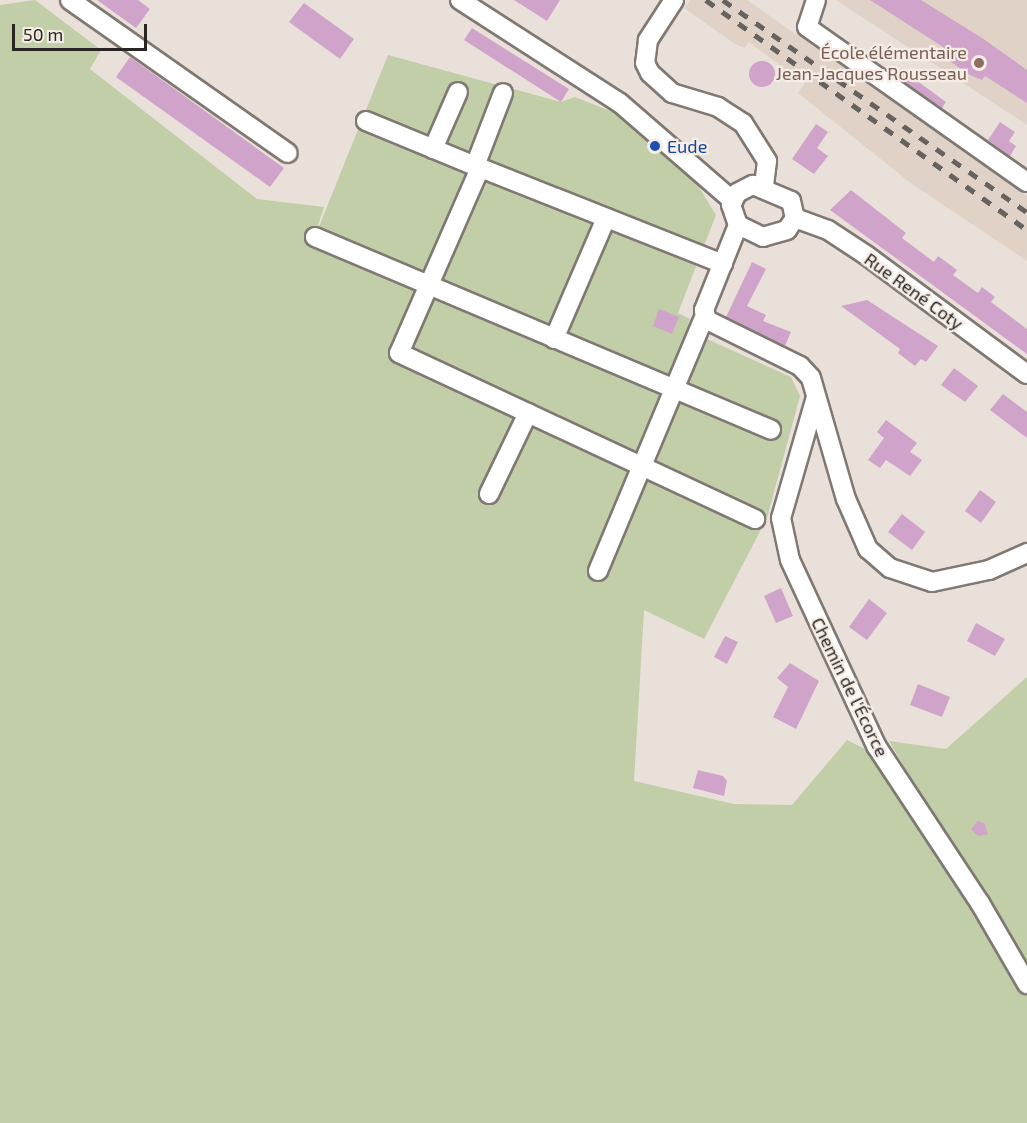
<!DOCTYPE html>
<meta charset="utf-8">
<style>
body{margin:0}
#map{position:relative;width:1027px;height:1123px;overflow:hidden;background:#e8e0d9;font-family:"Exo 2",sans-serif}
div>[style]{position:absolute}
.built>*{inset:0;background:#e0d2c6}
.green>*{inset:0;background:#c1cea8}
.building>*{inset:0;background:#d0a4ca}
.round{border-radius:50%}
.roads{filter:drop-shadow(2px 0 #807872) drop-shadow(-2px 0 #807872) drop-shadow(0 2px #807872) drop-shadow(0 -2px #807872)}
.minor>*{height:18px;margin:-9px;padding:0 9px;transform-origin:9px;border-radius:9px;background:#fff}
.rail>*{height:4.5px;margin-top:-2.25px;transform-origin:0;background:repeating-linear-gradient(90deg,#66625e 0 10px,transparent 0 20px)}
.dots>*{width:16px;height:16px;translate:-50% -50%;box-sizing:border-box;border:3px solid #f5ede6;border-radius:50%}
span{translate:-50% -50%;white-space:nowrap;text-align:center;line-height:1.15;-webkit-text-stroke:4.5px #f5ede6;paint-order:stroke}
.education-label{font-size:18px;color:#785e54}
.right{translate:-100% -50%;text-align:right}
.transit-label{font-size:18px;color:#164399}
.left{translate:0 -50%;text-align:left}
.street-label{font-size:18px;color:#282523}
.scale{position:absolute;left:12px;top:24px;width:135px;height:27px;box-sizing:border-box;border:3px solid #282523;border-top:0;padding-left:8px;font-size:18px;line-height:21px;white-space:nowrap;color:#282523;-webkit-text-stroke:4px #f5ede6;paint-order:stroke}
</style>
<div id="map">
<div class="built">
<div style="clip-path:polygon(691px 0,747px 0,1027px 196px,1027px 261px,912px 184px,798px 93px,805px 84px,749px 42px,744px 48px,735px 44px,684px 8px)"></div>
<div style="clip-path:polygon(836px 0,1027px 0,1027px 125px)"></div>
</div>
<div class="green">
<div style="clip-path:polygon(35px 0,101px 50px,90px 69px,257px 199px,324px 207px,310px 249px,388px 55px,561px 102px,575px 97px,620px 115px,697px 184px,716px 215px,678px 313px,690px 319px,687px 330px,791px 377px,800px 396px,767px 518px,704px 639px,644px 610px,634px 781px,734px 804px,792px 805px,847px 740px,867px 750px,903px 790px,912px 780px,889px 741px,946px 749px,1027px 677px,1027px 1123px,0 1123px,0 5px)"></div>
</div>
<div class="building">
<div style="clip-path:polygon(97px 0,138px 0,150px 9px,136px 28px)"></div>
<div style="clip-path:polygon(514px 0,560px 0,547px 21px)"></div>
<div style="clip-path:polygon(870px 0,921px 0,982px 38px,1027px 70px,1027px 103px,985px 76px,982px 80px,970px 75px,945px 58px,949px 52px,943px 47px)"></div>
<div style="clip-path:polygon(304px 3px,354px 39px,340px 59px,289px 22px)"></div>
<div style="clip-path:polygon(472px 28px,569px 89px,561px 102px,464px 40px)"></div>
<div style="clip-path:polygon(130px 57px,284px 168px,270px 187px,116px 77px)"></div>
<div class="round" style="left:749px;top:61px;width:26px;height:26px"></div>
<div style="clip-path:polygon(901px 69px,946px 102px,942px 108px,896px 76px)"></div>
<div style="clip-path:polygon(1000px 122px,1015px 132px,1009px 141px,1016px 146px,1010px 156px,988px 140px)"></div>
<div style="clip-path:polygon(816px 124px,828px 132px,817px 148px,828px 156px,814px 174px,792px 159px)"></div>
<div style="clip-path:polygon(851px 190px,906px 233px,902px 238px,934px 262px,938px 256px,957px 270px,953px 275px,978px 293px,982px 287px,995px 297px,991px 302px,1027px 329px,1027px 354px,830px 210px)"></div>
<div style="clip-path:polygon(752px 262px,766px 269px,747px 306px,766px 315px,763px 321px,791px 332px,785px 346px,726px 317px)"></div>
<div style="clip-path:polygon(867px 300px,938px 346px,926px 362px,921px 359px,915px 366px,898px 353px,900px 349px,841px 306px)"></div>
<div style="clip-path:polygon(659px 309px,679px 317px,672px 334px,653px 326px)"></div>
<div style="clip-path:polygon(954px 368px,978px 386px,965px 402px,941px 385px)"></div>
<div style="clip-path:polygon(1003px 394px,1027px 412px,1027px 438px,990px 410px)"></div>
<div style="clip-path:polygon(886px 420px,917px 443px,910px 452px,922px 460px,910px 476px,886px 460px,880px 468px,868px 460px,884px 438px,877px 432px)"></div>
<div style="clip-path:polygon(980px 490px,996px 502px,981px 523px,965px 511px)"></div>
<div style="clip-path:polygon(902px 514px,925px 532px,912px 550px,888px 532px)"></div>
<div style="clip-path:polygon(781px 588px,793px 616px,776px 623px,764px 596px)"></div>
<div style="clip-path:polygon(869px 599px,887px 613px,867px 640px,849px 627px)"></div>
<div style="clip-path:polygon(976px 623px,1005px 639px,995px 656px,967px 641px)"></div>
<div style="clip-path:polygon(725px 636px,738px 642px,727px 664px,714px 657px)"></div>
<div style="clip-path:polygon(790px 663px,819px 681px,796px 729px,773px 717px,788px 687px,777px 678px)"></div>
<div style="clip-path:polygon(918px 684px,950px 697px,942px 717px,910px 705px)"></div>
<div style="clip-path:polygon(698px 770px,723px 776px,727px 781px,724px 796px,693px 788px)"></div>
<div style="clip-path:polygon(978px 821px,984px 823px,988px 834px,978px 836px,971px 829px)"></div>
</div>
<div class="roads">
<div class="minor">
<div style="left:70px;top:0;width:266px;rotate:35.1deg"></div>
<div style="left:460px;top:0;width:190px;rotate:32.8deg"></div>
<div style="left:620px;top:103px;width:150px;rotate:40.9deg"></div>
<div style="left:674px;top:0;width:48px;rotate:123deg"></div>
<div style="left:648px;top:40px;width:23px;rotate:97deg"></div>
<div style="left:645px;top:63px;width:11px;rotate:63deg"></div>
<div style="left:650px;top:73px;width:30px;rotate:42deg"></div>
<div style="left:672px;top:93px;width:48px;rotate:16.9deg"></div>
<div style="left:718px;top:107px;width:30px;rotate:33deg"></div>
<div style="left:743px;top:123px;width:45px;rotate:57.7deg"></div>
<div style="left:767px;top:161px;width:26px;rotate:97deg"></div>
<div style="left:816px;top:0;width:28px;rotate:108deg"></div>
<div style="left:807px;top:27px;width:269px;rotate:35.2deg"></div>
<div style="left:366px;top:121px;width:123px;rotate:22.4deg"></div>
<div style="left:433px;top:149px;width:62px;rotate:-66.3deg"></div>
<div style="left:475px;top:166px;width:78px;rotate:-69deg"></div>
<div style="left:753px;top:185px;width:41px;rotate:22.8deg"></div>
<div style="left:791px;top:201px;width:17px;rotate:77deg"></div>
<div style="left:795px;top:218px;width:14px;rotate:124deg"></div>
<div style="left:787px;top:230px;width:25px;rotate:164deg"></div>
<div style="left:763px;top:237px;width:28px;rotate:-154deg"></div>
<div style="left:738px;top:225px;width:21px;rotate:-109deg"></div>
<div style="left:731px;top:205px;width:13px;rotate:-63deg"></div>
<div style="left:737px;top:193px;width:18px;rotate:-27deg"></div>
<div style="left:795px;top:218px;width:35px;rotate:20deg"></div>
<div style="left:828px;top:230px;width:45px;rotate:33.3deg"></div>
<div style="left:866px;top:255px;width:200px;rotate:36.5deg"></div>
<div style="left:738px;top:225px;width:92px;rotate:111.8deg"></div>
<div style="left:704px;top:310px;width:10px;rotate:73deg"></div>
<div style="left:707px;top:320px;width:104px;rotate:26.3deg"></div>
<div style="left:800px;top:366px;width:16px;rotate:47deg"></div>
<div style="left:811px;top:378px;width:126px;rotate:73.9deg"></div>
<div style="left:846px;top:499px;width:55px;rotate:66.3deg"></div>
<div style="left:868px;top:549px;width:29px;rotate:41deg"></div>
<div style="left:890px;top:568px;width:44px;rotate:18.4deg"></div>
<div style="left:932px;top:582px;width:58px;rotate:-11.9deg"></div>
<div style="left:989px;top:570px;width:42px;rotate:-24.1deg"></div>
<div style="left:315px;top:237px;width:495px;rotate:22.9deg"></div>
<div style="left:723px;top:264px;width:261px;rotate:-158.4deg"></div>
<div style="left:480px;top:168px;width:202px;rotate:113.6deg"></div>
<div style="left:399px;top:353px;width:393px;rotate:25deg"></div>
<div style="left:554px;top:339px;width:132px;rotate:-66.7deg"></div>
<div style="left:816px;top:397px;width:126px;rotate:106.1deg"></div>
<div style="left:781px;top:518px;width:43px;rotate:77.9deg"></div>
<div style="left:790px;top:560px;width:206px;rotate:65.1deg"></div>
<div style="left:877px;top:747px;width:187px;rotate:56.6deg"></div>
<div style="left:980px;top:903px;width:94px;rotate:59.9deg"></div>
<div style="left:489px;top:494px;width:90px;rotate:-64.3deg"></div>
<div style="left:598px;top:571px;width:277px;rotate:-67.3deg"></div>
</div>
</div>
<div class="rail">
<div style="left:706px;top:0;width:395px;rotate:35.6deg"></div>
<div style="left:723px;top:0;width:371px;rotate:34.9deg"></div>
</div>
<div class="dots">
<div style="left:979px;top:63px;background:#8d6e63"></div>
<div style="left:655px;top:146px;background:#1a4fb4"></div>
</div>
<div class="education-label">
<span class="right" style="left:967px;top:63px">École élémentaire<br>Jean-Jacques Rousseau</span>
</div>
<div class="transit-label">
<span class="left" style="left:667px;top:146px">Eude</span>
</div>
<div class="street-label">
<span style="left:914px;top:291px;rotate:36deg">Rue René Coty</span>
<span style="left:850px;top:687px;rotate:64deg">Chemin de l'Écorce</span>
</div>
<div class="scale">50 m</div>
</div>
